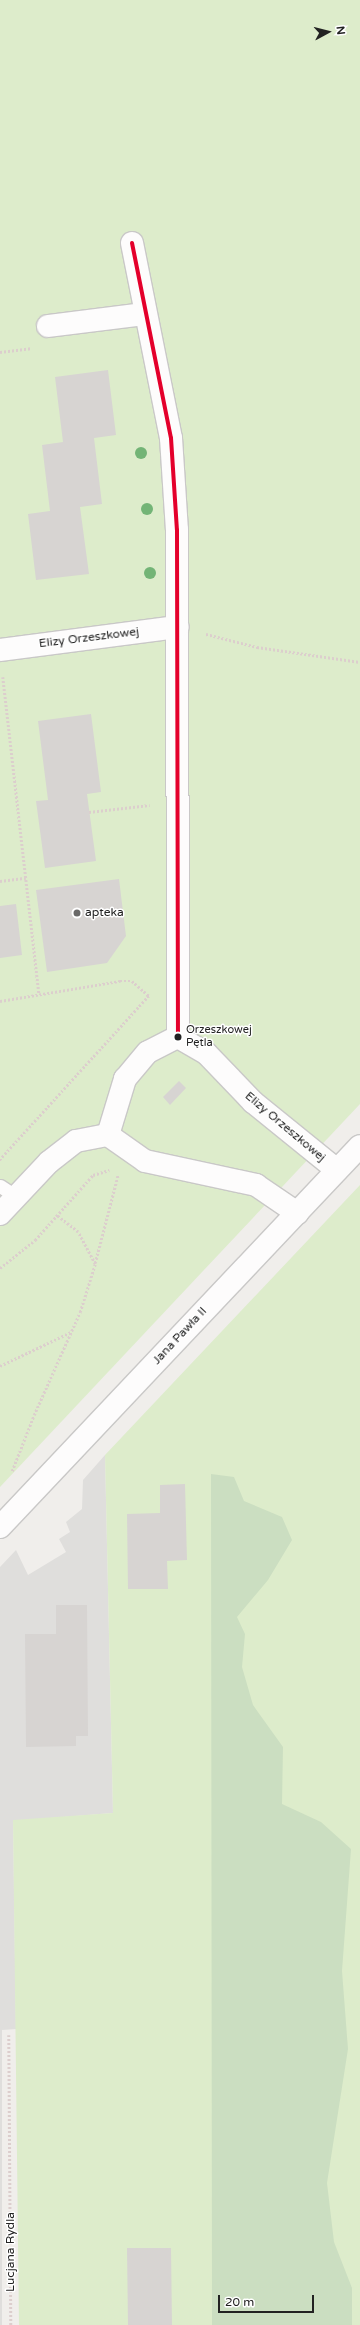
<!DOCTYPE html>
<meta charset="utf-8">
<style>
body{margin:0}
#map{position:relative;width:360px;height:2325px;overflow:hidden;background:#f0eeeb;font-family:"Varela Round",sans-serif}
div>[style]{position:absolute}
.residential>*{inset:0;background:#dfdedc}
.grass>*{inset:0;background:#ddeccb}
.forest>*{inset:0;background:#cbdec1}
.building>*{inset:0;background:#d7d4d2}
.path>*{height:2.5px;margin-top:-1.25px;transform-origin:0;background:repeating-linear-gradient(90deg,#dccecd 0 2px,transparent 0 4px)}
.roads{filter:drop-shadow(1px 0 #c9c8c7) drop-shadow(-1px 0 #c9c8c7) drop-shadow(0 1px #c9c8c7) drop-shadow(0 -1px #c9c8c7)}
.lane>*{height:13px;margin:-6.5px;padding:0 6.5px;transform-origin:6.5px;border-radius:6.5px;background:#fdfcfc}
.street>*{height:22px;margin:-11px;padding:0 11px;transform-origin:11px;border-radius:11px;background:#fdfcfc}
.bus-1>*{height:4px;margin:-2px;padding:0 2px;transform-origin:2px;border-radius:2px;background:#e4002b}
.trees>*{width:12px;height:12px;margin:-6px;border-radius:50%;background:#73b476}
.dots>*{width:11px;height:11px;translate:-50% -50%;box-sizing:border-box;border:2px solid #fff;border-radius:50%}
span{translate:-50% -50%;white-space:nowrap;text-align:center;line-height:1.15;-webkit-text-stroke:3px #fff;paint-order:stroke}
.bus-label{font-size:11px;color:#222}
.left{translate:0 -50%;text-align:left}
.street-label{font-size:12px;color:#222}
.poi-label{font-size:12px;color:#222}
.north{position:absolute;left:308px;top:12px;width:40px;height:40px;-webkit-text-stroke:3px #fff;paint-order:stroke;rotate:83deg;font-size:11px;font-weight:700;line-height:16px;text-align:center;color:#222}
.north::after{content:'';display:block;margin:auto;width:14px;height:18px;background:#222;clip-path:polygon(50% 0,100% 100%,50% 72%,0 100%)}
.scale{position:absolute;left:218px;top:2295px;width:96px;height:18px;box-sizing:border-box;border:2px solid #222;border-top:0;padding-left:5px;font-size:12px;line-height:14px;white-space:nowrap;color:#222;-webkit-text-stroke:3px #fff;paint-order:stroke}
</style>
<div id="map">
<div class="residential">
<div style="clip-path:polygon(105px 1455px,113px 1813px,13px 1821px,16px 2029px,2px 2030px,2px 2325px,0 2325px,0 1567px,16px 1550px,28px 1575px,66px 1552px,59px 1539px,70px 1532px,66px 1522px,82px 1509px,83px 1480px)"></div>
</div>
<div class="grass">
<div style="clip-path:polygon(0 0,360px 0,360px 1104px,0 1487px)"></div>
<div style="clip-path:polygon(360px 1185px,360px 2325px,19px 2325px,13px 1820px,113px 1813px,105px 1455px)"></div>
</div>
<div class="forest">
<div style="clip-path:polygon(211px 1474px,234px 1477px,244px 1501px,282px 1517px,292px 1540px,268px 1580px,237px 1617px,245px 1634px,242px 1667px,253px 1705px,283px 1747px,282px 1804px,321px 1822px,351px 1849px,342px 1971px,348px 2049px,327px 2183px,334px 2242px,352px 2288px,352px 2325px,212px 2325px)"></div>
</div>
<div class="building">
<div style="clip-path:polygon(108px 370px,116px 435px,94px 438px,102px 504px,80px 507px,89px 574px,36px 580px,28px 514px,50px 511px,42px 445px,63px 442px,55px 377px)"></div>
<div style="clip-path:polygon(91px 714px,101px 792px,87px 794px,96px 861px,45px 868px,36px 801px,48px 800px,38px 721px)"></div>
<div style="clip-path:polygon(119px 879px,126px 936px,107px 963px,47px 972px,36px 890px)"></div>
<div style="clip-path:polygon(16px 904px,22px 955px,0 958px,0 906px)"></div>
<div style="clip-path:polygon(179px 1081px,186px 1088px,170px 1105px,163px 1097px)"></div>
<div style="clip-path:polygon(185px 1484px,187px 1560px,167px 1561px,168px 1589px,128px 1589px,127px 1514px,160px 1513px,160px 1485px)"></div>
<div style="clip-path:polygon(56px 1605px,87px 1605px,88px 1736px,76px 1736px,76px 1746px,26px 1747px,25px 1634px,56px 1634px)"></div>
<div style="clip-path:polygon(127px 2248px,171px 2248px,172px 2325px,128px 2325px)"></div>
</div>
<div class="path">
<div style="left:0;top:352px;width:31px;rotate:-7deg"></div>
<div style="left:206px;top:634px;width:53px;rotate:14.3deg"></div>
<div style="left:257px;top:647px;width:104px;rotate:8.3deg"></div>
<div style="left:3px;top:677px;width:318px;rotate:83.5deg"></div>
<div style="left:89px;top:812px;width:61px;rotate:-6.5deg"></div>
<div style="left:0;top:881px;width:26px;rotate:-7deg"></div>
<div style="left:0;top:1001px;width:122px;rotate:-9.5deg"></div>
<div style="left:120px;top:981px;width:12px"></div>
<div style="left:132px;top:981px;width:23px;rotate:41deg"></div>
<div style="left:149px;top:996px;width:222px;rotate:132.3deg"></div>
<div style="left:95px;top:1263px;width:91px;rotate:-75.4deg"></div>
<div style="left:0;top:1268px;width:45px;rotate:-38.7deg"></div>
<div style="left:35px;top:1240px;width:87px;rotate:-48.3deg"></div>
<div style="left:93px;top:1175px;width:17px;rotate:-17deg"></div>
<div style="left:0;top:1366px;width:79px;rotate:-25.6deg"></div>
<div style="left:12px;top:1471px;width:60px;rotate:-68.6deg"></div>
<div style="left:34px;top:1415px;width:113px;rotate:-65.9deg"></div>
<div style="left:80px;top:1312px;width:50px;rotate:-72.6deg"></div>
<div style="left:95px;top:1264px;width:36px;rotate:-118deg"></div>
<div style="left:78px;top:1232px;width:28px;rotate:-142deg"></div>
<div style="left:9px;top:2035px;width:290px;rotate:89.6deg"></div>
</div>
<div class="roads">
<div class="lane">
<div style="left:0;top:1186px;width:20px;rotate:33deg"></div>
</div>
<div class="street">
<div style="left:132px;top:243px;width:199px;rotate:78.7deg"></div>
<div style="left:171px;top:438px;width:92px;rotate:86.3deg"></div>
<div style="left:177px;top:530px;width:507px;rotate:89.89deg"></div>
<div style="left:48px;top:326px;width:98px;rotate:-7.1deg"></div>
<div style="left:0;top:650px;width:179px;rotate:-7.4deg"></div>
<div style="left:178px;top:1037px;width:32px;rotate:30deg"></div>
<div style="left:206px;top:1053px;width:68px;rotate:46.2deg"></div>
<div style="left:253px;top:1102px;width:108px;rotate:39deg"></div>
<div style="left:108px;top:1135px;width:59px;rotate:-73.1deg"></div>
<div style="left:125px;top:1079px;width:35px;rotate:-50deg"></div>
<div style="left:148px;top:1052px;width:34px;rotate:-27deg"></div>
<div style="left:0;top:1214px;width:71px;rotate:-46.7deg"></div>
<div style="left:49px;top:1162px;width:34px;rotate:-38deg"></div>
<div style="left:76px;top:1141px;width:33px;rotate:-11deg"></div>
<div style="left:108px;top:1135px;width:45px;rotate:35.1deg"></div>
<div style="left:145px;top:1161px;width:114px;rotate:12.2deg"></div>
<div style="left:256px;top:1185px;width:50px;rotate:34.3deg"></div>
<div style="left:0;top:1527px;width:524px;rotate:-46.62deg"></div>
</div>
</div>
<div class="bus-1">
<div style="left:132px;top:243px;width:199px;rotate:78.7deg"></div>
<div style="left:171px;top:438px;width:92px;rotate:86.3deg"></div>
<div style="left:177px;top:530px;width:507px;rotate:89.89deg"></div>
</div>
<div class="trees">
<div style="left:141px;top:453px"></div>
<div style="left:147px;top:509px"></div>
<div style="left:150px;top:573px"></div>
</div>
<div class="dots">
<div style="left:77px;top:913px;background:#6a6968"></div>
<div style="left:178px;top:1037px;background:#222"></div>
</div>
<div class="bus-label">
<span class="left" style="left:186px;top:1037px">Orzeszkowej<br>Pętla</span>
</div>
<div class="street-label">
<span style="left:89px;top:638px;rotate:-7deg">Elizy Orzeszkowej</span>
<span style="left:285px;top:1127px;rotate:40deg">Elizy Orzeszkowej</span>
<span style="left:180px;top:1336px;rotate:-47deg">Jana Pawła II</span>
<span style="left:11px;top:2252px;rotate:-90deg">Lucjana Rydla</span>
</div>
<div class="poi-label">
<span class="left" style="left:85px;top:913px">apteka</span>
</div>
<div class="north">N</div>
<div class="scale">20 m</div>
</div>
